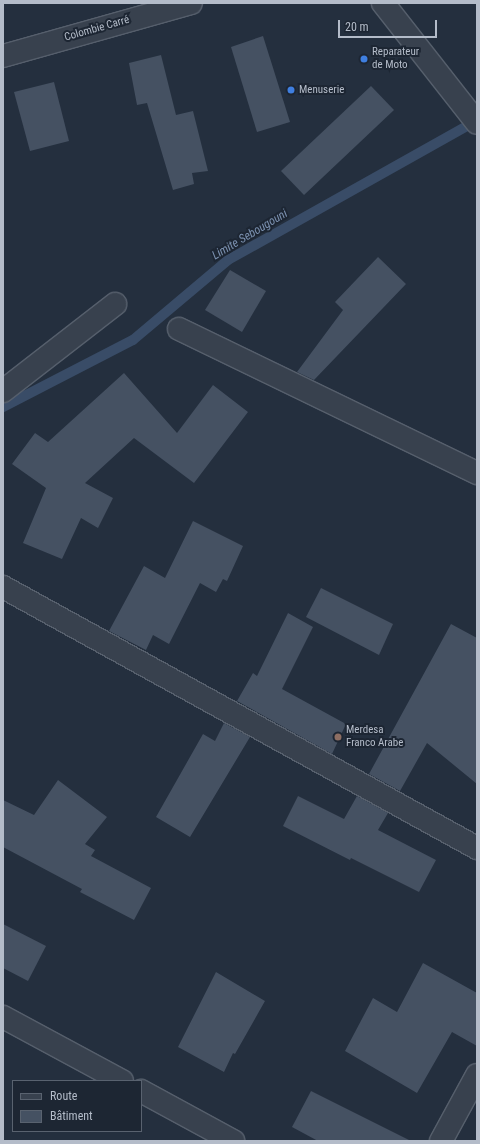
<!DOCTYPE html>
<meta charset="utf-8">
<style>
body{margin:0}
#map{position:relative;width:480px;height:1144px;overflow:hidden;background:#242f3e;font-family:"Roboto Condensed",sans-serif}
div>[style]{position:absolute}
.stream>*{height:10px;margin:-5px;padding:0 5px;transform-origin:5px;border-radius:5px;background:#394c67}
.building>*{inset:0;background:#455162}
.roads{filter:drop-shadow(1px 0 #565f6c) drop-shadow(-1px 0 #565f6c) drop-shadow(0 1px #565f6c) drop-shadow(0 -1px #565f6c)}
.minor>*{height:22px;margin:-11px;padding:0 11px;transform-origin:11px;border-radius:11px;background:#38414e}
.dots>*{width:11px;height:11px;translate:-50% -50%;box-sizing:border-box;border:2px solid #1d2633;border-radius:50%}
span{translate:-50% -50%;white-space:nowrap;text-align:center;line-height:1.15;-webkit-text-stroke:4px #1d2633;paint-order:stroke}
.street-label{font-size:11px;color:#b4bcc9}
.poi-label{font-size:11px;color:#b4bcc9}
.left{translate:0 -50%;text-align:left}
.water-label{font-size:12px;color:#7c92b1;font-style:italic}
.frame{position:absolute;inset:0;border:4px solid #b4bcc9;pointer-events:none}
.legend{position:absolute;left:12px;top:1080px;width:130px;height:52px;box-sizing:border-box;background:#1d2633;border:1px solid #59626f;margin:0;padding:5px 7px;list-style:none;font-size:12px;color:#b4bcc9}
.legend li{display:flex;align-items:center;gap:8px;height:20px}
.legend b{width:20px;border:1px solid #59626f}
.scale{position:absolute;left:338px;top:20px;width:99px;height:18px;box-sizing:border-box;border:2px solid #b4bcc9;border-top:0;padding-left:5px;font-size:12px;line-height:14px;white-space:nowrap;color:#b4bcc9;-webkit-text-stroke:3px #1d2633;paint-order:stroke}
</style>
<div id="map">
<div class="stream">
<div style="left:3px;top:407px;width:146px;rotate:-27.3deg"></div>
<div style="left:133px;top:340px;width:124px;rotate:-40.1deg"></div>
<div style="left:228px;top:260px;width:286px;rotate:-29.3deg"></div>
</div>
<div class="building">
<div style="clip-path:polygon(263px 36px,290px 122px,257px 132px,231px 47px)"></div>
<div style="clip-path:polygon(161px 55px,176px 115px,193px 111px,208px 171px,192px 173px,194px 184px,173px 190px,147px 103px,137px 105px,129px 63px)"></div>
<div style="clip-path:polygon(54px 82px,69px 141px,30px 151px,14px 92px)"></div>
<div style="clip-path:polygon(371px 86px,394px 110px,304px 195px,281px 171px)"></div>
<div style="clip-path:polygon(378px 257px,406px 284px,314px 380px,297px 372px,343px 310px,335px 302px)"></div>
<div style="clip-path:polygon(230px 270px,266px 291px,242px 332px,205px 310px)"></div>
<div style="clip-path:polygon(124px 373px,177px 433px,213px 385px,248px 412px,194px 483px,134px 438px,85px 483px,113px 498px,98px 528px,81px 518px,62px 559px,23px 543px,46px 488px,12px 464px,35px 433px,48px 442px)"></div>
<div style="clip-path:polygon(193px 521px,243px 546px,227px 581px,223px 579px,216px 592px,200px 583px,169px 644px,153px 635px,146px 650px,109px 631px,144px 566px,165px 578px)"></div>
<div style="clip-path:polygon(321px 588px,393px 624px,379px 655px,306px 617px)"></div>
<div style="clip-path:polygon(288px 613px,313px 627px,282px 689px,346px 724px,332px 754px,237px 701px,253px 673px,257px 676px)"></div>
<div style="clip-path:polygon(451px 624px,477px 638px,477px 784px,427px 743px,400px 791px,369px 774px)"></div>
<div style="clip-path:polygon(224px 723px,250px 737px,190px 837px,156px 817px,203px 734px,215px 741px)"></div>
<div style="clip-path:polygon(58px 780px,107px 817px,85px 844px,95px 850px,91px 856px,151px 888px,134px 920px,80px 892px,82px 889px,3px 847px,3px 800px,34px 815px)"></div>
<div style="clip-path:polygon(298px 796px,344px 819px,357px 796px,388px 813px,378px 830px,436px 860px,419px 892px,351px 858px,350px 860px,283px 826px)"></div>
<div style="clip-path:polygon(3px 924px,46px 946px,28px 981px,3px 968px)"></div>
<div style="clip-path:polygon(423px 963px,477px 993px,477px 1046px,452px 1032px,417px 1093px,345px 1051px,373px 998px,397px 1012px)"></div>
<div style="clip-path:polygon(216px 972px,265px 1001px,235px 1054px,233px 1053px,224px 1072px,178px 1047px)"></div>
<div style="clip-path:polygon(311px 1091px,411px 1141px,318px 1141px,292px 1127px)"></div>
</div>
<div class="roads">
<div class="minor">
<div style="left:383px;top:3px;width:152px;rotate:51.9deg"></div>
<div style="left:3px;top:56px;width:195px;rotate:-15.7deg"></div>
<div style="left:179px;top:329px;width:331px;rotate:25.8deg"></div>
<div style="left:3px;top:391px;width:142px;rotate:-37.8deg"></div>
<div style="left:3px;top:587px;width:541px;rotate:28.84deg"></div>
<div style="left:3px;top:1017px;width:135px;rotate:28.3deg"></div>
<div style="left:141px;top:1091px;width:105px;rotate:28.5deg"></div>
<div style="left:441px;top:1141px;width:75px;rotate:-61.4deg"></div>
</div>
</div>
<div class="dots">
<div style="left:364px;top:59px;background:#3f7fe0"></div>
<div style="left:291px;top:90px;background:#3f7fe0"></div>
<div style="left:338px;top:737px;background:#8d6e63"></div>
</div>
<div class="street-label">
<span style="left:97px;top:29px;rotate:-16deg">Colombie Carré</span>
</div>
<div class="poi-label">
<span class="left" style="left:372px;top:59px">Reparateur<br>de Moto</span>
<span class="left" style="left:299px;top:90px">Menuserie</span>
<span class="left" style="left:346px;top:737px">Merdesa<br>Franco Arabe</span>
</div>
<div class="water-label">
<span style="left:250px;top:235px;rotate:-31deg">Limite Sebougouni</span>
</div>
<div class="frame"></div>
<ul class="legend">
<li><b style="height:5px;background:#38414e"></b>Route</li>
<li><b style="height:11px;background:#455162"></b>Bâtiment</li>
</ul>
<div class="scale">20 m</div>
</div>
